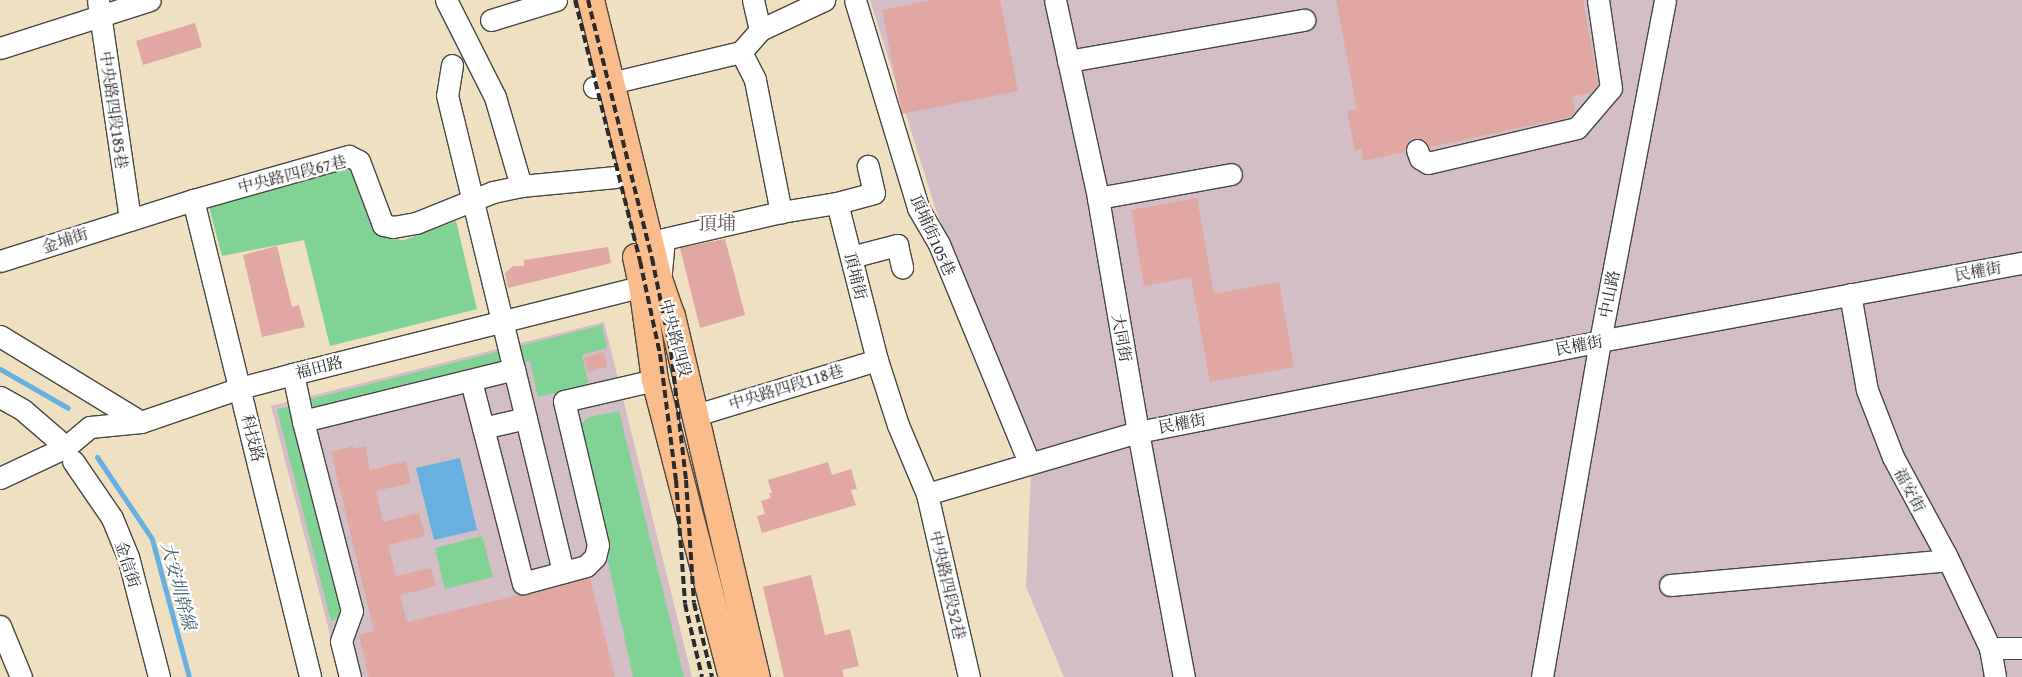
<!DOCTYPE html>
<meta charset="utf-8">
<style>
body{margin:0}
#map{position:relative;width:2022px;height:677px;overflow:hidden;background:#eee0c0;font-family:"Gentium Book Plus","Noto Serif TC",serif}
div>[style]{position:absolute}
.industrial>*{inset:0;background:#d2bec4}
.green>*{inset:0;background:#80d395}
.water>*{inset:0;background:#67b0df}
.stream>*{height:5px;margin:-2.5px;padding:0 2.5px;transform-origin:2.5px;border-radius:2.5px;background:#67b0df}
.building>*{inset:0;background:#e0a7a3}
.roads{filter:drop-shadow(1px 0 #484641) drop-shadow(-1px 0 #484641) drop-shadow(0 1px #484641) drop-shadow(0 -1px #484641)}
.minor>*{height:21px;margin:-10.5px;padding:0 10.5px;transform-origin:10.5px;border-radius:10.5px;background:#fff}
.major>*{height:26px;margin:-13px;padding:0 13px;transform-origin:13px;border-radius:13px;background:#fabc8b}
.rail>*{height:4px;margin-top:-2px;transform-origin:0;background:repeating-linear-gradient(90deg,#2b2b2b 0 8px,transparent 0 12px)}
span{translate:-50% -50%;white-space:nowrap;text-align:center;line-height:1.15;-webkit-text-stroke:4.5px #fff;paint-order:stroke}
.street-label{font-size:16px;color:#2b2b2b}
.water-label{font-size:18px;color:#436073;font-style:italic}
.quarter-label{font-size:19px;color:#6a5655}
</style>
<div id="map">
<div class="industrial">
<div style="clip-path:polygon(870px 0,2022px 0,2022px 677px,1064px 677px,1026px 587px,1032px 449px,936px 210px)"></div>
<div style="clip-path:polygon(604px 322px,692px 677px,341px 677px,271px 406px)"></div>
</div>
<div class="green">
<div style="clip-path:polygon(344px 164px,357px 172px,379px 230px,392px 239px,404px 240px,456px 221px,477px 309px,330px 346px,304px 240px,222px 256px,208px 203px)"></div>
<div style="clip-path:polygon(602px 325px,607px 348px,582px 355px,588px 382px,582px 387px,538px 397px,530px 361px,316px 416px,311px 399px)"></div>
<div style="clip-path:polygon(294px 406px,347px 616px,331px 621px,277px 409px)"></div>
<div style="clip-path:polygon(619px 411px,684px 677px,633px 677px,580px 431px,582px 423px,589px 417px)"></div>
<div style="clip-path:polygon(482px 536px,493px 577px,445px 589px,435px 548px)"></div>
</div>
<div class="water">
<div style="clip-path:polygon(460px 458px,477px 530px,434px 540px,416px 468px)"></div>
</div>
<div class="stream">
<div style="left:0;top:369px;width:78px;rotate:29.8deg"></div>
<div style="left:97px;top:457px;width:99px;rotate:56.1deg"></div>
<div style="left:152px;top:539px;width:143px;rotate:75deg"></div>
</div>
<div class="building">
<div style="clip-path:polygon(932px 0,1000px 0,1018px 91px,902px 114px,882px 10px)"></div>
<div style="clip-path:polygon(1336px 0,1583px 0,1598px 84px,1591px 93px,1572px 96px,1575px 111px,1570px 117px,1429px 147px,1425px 140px,1413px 138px,1407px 142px,1405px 152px,1363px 161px,1361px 148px,1355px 151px,1347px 111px,1357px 109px)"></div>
<div style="clip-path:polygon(195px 23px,202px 47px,143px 65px,136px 41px)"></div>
<div style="clip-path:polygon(1197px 198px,1214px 294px,1279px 282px,1294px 367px,1210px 382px,1191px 277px,1144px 286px,1131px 210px)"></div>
<div style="clip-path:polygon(725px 239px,745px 315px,700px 328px,680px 248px)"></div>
<div style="clip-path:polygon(277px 246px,292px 307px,299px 305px,305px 327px,262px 337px,243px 255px)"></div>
<div style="clip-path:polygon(608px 247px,611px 263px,508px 288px,505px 273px,513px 266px,524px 266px,524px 260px)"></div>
<div style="clip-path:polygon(604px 352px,607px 367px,588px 372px,584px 358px)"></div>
<div style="clip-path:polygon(353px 446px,354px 449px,365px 446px,370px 470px,406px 461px,411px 483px,376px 491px,383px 522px,419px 513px,425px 536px,388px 545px,396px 576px,431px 568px,436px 586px,400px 595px,407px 622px,590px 578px,615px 677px,369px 677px,359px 635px,374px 631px,331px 452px)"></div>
<div style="clip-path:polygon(828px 462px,832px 475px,851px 469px,857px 489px,851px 490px,856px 505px,762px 533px,757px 516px,765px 514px,761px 501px,771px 498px,769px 493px,772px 493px,768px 480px)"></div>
<div style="clip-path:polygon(811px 575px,825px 635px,850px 629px,859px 666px,842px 670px,844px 677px,784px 677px,763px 587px)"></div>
</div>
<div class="roads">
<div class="minor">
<div style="left:98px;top:0;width:222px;rotate:81.7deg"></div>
<div style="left:446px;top:0;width:109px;rotate:63.2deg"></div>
<div style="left:495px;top:97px;width:93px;rotate:73.7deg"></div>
<div style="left:753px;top:0;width:31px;rotate:77deg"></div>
<div style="left:855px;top:0;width:217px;rotate:73.1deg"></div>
<div style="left:918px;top:208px;width:42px;rotate:59.7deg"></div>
<div style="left:939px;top:244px;width:236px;rotate:67.6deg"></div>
<div style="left:1055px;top:0;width:203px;rotate:77.7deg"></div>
<div style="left:1098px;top:198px;width:237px;rotate:80.3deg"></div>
<div style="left:1138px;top:432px;width:249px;rotate:79.4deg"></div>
<div style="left:491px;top:20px;width:68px;rotate:-17.1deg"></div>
<div style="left:0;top:48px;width:157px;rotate:-17.7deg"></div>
<div style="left:741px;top:52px;width:29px;rotate:-49deg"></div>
<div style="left:760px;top:30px;width:71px;rotate:-25.1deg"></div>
<div style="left:1068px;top:61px;width:240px;rotate:-9.9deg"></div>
<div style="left:452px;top:65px;width:30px;rotate:99deg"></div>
<div style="left:447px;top:95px;width:282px;rotate:76.3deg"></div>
<div style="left:594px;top:87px;width:151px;rotate:-13.4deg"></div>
<div style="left:741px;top:52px;width:31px;rotate:63deg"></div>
<div style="left:755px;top:80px;width:135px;rotate:78.9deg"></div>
<div style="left:1417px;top:150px;width:9px;rotate:69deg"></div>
<div style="left:1420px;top:158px;width:9px;rotate:32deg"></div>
<div style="left:1428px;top:163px;width:153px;rotate:-13.2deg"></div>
<div style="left:1577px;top:128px;width:52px;rotate:-49.6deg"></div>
<div style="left:1611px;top:88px;width:89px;rotate:-98.4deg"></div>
<div style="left:1098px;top:198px;width:135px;rotate:-10.2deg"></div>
<div style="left:193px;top:200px;width:491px;rotate:76.2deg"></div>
<div style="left:837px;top:203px;width:38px;rotate:-15deg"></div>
<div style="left:874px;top:193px;width:28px;rotate:-103deg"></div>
<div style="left:851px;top:257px;width:48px;rotate:-14.6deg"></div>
<div style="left:897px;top:245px;width:23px;rotate:77deg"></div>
<div style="left:0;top:261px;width:202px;rotate:-17.5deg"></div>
<div style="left:193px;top:200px;width:162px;rotate:-15.8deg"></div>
<div style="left:349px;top:156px;width:11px;rotate:27deg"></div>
<div style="left:359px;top:161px;width:68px;rotate:69.4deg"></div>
<div style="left:383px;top:225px;width:10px;rotate:11deg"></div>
<div style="left:393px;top:227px;width:23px;rotate:-10deg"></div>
<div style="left:416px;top:223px;width:83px;rotate:-21.9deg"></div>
<div style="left:493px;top:192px;width:29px;rotate:-12deg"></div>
<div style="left:521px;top:186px;width:95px;rotate:-5.4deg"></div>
<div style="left:1850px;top:294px;width:97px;rotate:80deg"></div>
<div style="left:1867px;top:390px;width:72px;rotate:68.8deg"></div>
<div style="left:1893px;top:457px;width:111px;rotate:61.6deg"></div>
<div style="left:1946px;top:555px;width:103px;rotate:64.7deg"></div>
<div style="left:1990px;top:648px;width:29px;rotate:80deg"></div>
<div style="left:0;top:336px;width:165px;rotate:31.4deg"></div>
<div style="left:141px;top:422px;width:105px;rotate:-19deg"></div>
<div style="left:240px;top:388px;width:55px;rotate:-14.8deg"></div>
<div style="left:293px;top:374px;width:378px;rotate:-14.1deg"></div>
<div style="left:660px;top:282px;width:43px;rotate:-84.7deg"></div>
<div style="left:664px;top:239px;width:120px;rotate:-13deg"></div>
<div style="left:781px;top:212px;width:57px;rotate:-9.1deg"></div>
<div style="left:837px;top:203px;width:162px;rotate:75.7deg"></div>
<div style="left:877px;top:360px;width:68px;rotate:72.1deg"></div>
<div style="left:898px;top:425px;width:75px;rotate:67.2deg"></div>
<div style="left:927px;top:494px;width:220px;rotate:-16.4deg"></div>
<div style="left:1138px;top:432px;width:471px;rotate:-11.1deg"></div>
<div style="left:1600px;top:341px;width:429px;rotate:-10.5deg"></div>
<div style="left:293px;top:374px;width:48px;rotate:78deg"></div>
<div style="left:471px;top:381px;width:209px;rotate:75.6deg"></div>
<div style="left:523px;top:583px;width:65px;rotate:-15.1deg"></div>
<div style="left:586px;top:566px;width:13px;rotate:-45deg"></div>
<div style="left:595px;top:557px;width:12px;rotate:-76deg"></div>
<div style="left:598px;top:545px;width:148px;rotate:-103.3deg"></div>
<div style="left:564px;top:401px;width:93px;rotate:-13deg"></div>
<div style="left:0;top:397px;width:26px;rotate:29deg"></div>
<div style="left:23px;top:410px;width:57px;rotate:40.7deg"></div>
<div style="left:696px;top:415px;width:189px;rotate:-16.9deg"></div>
<div style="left:483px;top:428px;width:44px;rotate:-13.1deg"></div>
<div style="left:73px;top:461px;width:69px;rotate:55.6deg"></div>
<div style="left:112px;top:518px;width:42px;rotate:67.7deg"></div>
<div style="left:128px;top:557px;width:124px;rotate:75.5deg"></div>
<div style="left:0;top:478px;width:73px;rotate:-25.2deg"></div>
<div style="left:66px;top:447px;width:31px;rotate:-40deg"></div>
<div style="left:90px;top:427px;width:51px;rotate:-5.6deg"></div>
<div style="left:927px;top:494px;width:188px;rotate:77.1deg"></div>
<div style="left:1670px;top:585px;width:279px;rotate:-5.1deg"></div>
<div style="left:0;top:626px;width:55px;rotate:67.6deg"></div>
<div style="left:1990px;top:648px;width:32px"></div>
<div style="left:350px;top:677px;width:37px;rotate:-104deg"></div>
<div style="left:341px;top:641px;width:32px;rotate:-70deg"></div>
<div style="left:352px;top:611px;width:196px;rotate:-104.5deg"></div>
<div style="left:303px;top:421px;width:217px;rotate:-13.8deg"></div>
<div style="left:514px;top:369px;width:209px;rotate:76.4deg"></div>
<div style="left:1542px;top:677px;width:341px;rotate:-80.2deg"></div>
<div style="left:1600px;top:341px;width:347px;rotate:-79.2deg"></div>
</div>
<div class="major">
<div style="left:591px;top:0;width:290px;rotate:76.3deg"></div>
<div style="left:660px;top:282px;width:36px;rotate:71deg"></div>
<div style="left:672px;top:316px;width:371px;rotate:76.8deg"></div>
<div style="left:636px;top:257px;width:29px;rotate:78deg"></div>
<div style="left:642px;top:285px;width:96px;rotate:82.2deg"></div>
<div style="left:655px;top:380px;width:307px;rotate:75.5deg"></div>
</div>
</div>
<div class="rail">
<div style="left:575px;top:0;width:269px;rotate:76deg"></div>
<div style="left:640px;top:261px;width:95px;rotate:77.9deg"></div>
<div style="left:660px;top:354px;width:127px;rotate:82.8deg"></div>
<div style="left:676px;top:480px;width:124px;rotate:85.8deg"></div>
<div style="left:685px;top:604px;width:75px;rotate:76.9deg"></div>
<div style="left:588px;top:0;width:266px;rotate:76.1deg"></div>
<div style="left:652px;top:258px;width:96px;rotate:78.6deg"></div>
<div style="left:671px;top:352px;width:129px;rotate:83.3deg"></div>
<div style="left:686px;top:480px;width:123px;rotate:86.3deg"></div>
<div style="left:694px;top:603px;width:76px;rotate:76.3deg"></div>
</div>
<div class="street-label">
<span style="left:114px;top:110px;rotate:82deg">中央路四段185巷</span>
<span style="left:292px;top:174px;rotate:-14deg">中央路四段67巷</span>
<span style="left:933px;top:235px;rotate:66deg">頂埔街105巷</span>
<span style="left:65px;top:240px;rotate:-18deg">金埔街</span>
<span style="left:1978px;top:271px;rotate:-10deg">民權街</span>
<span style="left:856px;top:276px;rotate:76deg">頂埔街</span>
<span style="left:1609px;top:294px;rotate:-79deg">中山路</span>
<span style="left:676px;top:338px;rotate:75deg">中央路四段</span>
<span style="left:1122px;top:338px;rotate:80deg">大同街</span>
<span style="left:1579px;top:345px;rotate:-11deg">民權街</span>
<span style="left:319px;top:367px;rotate:-14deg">福田路</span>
<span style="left:786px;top:387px;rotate:-17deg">中央路四段118巷</span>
<span style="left:1182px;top:423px;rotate:-11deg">民權街</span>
<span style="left:253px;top:438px;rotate:76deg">科技路</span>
<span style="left:1910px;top:490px;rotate:62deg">福安街</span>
<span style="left:128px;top:564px;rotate:72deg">金信街</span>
<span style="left:948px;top:585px;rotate:77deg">中央路四段52巷</span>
</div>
<div class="water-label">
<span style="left:178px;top:586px;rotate:75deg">大安圳幹線</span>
</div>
<div class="quarter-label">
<span style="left:717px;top:224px">頂埔</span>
</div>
</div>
